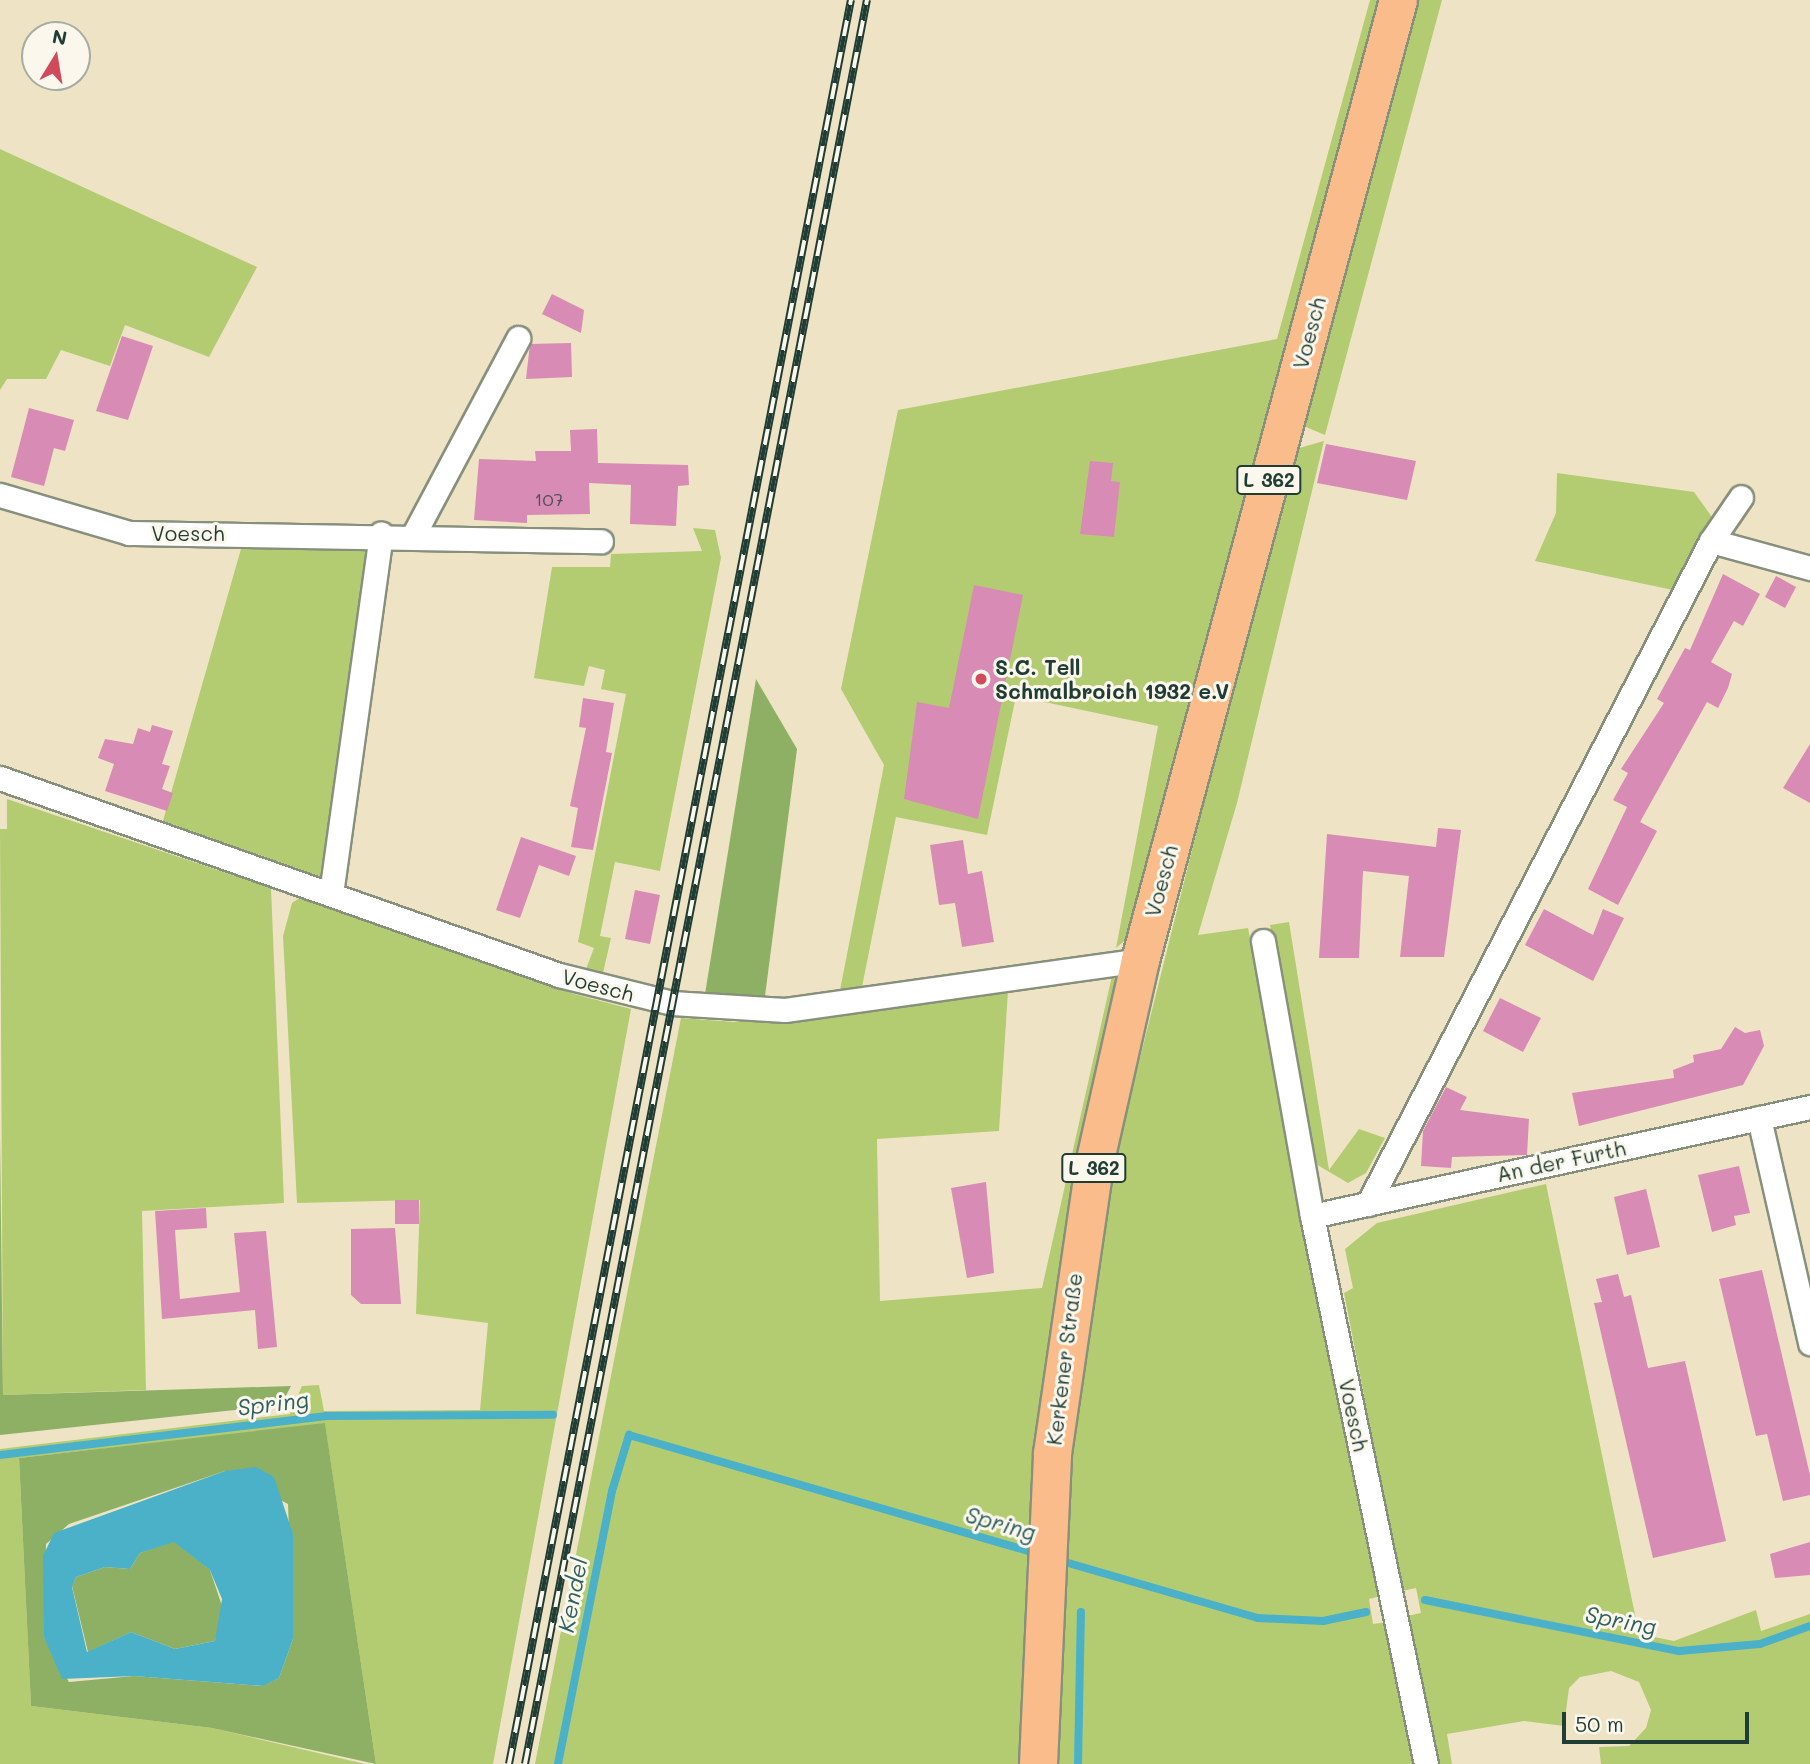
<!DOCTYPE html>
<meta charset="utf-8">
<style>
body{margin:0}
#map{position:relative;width:1810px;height:1764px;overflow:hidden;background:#efe3c5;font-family:Mali,sans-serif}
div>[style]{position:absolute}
.green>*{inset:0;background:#b3cc72}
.forest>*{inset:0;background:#8eb064}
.water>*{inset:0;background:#4ab1c9}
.stream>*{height:8px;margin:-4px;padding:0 4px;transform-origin:4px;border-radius:4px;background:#4ab1c9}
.building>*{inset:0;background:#d88bb4}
.roads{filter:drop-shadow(2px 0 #87907c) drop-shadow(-2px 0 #87907c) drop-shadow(0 2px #87907c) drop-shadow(0 -2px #87907c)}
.minor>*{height:23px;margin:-11.5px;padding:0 11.5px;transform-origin:11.5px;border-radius:11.5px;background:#fff}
.primary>*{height:37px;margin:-18.5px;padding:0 18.5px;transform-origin:18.5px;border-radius:18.5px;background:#f9bc8a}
.rail>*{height:8px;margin-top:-4px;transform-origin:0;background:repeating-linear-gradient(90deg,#fbf7ec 0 16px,#1f3d34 0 32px);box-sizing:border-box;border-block:2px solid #1f3d34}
.dots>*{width:19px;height:19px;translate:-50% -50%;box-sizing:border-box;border:4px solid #fbf7ec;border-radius:50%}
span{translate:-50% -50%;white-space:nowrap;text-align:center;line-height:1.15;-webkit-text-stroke:6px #fbf7ec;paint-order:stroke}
.number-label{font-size:18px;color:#4d5054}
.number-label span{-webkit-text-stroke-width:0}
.shield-label span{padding:2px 5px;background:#fbf7ec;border:2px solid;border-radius:5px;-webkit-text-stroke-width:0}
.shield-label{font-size:19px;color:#1f3d34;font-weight:700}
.street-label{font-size:21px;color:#1f3d34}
.poi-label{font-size:21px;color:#1f3d34;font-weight:700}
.left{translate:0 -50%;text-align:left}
.water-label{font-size:23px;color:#2c6061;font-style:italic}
.north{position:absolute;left:21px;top:21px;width:70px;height:70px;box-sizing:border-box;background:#fbf7ec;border:2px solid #a3ada2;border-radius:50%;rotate:11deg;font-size:19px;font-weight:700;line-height:28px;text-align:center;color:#1f3d34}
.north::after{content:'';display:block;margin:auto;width:24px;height:32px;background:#d1495b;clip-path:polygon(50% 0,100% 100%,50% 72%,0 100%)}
.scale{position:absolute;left:1562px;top:1712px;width:187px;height:32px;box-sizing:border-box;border:4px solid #1f3d34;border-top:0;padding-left:9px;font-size:21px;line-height:24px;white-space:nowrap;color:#1f3d34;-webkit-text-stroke:5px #fbf7ec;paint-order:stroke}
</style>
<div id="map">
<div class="green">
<div style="clip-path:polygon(1370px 0,1386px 0,1130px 936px,1116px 948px,1158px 726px,1016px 696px,987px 835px,896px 817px,862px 987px,840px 990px,884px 765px,841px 689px,898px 410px,1277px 339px)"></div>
<div style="clip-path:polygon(1415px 0,1442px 0,1325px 435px,1301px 425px)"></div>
<div style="clip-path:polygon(0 149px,257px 267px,209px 357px,125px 325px,110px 366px,61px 350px,46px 379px,7px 379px,0 390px)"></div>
<div style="clip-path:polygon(1324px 441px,1237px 803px,1198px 935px,1248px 928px,1381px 1596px,1369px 1599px,1373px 1624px,1387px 1622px,1416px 1764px,535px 1764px,681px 1018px,734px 1022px,1008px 991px,999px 1131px,877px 1139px,880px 1301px,1042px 1288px,1112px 976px,1123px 988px,1074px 1414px,1116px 1154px,1292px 450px)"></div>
<div style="clip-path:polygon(1557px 473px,1694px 492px,1712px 517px,1673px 590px,1535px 561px,1556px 513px)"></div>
<div style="clip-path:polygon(693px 528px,715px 530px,721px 558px,660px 871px,615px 862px,600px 936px,611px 938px,603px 973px,586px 969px,594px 948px,578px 942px,626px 694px,601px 689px,605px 670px,589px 666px,584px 686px,534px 678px,552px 567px,610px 567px,611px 554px,702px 551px)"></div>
<div style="clip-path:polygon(243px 542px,372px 542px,325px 878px,163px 821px)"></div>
<div style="clip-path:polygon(7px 799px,271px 888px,284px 1203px,142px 1211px,146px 1390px,3px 1395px,0 829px,7px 829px)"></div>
<div style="clip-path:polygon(301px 897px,574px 994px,631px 1009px,493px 1764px,376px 1764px,325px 1424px,19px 1458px,31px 1706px,212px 1728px,365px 1764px,0 1764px,0 1449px,290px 1414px,302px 1386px,319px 1385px,324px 1411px,480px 1410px,488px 1323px,416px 1314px,420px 1200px,297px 1203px,283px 936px,292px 903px)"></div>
<div style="clip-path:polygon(1289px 922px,1329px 1170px,1359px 1129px,1385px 1138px,1366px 1173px,1348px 1183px,1314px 1163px,1270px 925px)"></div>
<div style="clip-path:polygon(1546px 1184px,1639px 1634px,1674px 1641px,1756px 1610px,1761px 1631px,1810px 1614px,1810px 1764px,1601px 1764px,1599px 1747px,1629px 1746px,1646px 1728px,1651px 1710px,1639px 1682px,1611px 1671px,1580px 1677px,1569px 1688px,1564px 1726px,1524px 1721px,1447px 1734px,1452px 1764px,1437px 1764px,1407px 1616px,1421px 1613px,1416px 1588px,1402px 1591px,1344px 1293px,1353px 1288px,1345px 1249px,1377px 1223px)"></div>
</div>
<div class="forest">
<div style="clip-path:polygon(756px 679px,797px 749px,765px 996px,705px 994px)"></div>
<div style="clip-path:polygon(0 1135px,3px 1395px,291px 1386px,281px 1405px,0 1435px)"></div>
<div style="clip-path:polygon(evenodd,325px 1423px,376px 1764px,212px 1728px,31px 1706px,19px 1458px,325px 1423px,225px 1471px,288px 1504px,293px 1639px,279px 1678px,262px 1686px,134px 1676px,69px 1682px,44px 1637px,46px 1544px,69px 1524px,225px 1471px)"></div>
<div style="clip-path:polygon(174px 1541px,210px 1570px,224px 1612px,215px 1641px,175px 1649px,131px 1632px,88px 1652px,72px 1586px,76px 1577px,105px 1567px,130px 1569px,140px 1553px)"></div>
</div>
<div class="water">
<div style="clip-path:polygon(evenodd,256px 1467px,274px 1477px,293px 1534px,293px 1639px,279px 1678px,263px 1686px,134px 1676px,62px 1679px,44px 1637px,43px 1556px,54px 1533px,225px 1471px,256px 1467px,174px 1542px,210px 1570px,222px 1599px,215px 1641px,175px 1649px,131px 1632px,87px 1652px,72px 1587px,76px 1577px,105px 1567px,130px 1569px,140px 1553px,174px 1542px)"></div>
</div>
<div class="stream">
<div style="left:0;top:1455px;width:329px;rotate:-6.8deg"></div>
<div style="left:327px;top:1416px;width:226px;rotate:-0.3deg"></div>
<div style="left:1058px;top:1560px;width:208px;rotate:16.2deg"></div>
<div style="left:1258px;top:1618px;width:65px;rotate:2.6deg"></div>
<div style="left:1323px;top:1621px;width:44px;rotate:-11.8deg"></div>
<div style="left:1425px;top:1600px;width:259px;rotate:11.4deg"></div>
<div style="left:1679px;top:1651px;width:81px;rotate:-4.9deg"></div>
<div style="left:1760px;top:1644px;width:53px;rotate:-19.8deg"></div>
<div style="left:558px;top:1764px;width:278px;rotate:-78.8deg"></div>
<div style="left:612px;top:1491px;width:59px;rotate:-73.1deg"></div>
<div style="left:629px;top:1435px;width:427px;rotate:16.2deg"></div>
<div style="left:1078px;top:1764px;width:152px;rotate:-88.9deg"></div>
</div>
<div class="building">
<div style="clip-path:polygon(552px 294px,584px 310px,581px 333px,542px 314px)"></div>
<div style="clip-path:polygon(122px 336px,153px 346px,128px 420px,96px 411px)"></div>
<div style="clip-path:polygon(571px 343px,572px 377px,526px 379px,530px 344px)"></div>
<div style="clip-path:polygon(29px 408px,74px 420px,65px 451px,54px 448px,44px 486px,11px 477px)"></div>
<div style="clip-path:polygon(597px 429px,598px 463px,688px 465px,689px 485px,678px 486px,676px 526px,630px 524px,631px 485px,589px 483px,590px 514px,527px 515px,527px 523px,474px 520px,479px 459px,536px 461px,535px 451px,571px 451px,570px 430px)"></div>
<div style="clip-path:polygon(1326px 444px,1416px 461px,1407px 500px,1317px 483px)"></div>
<div style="clip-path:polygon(1090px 461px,1113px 463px,1111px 481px,1120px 482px,1114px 537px,1080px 534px)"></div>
<div style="clip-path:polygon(1723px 574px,1760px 594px,1743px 626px,1734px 621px,1711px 662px,1732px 674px,1728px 688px,1718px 708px,1707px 702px,1640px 822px,1657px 831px,1618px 905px,1588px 889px,1627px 807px,1613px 800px,1628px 773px,1621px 769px,1664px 703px,1657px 699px,1685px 648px,1690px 650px)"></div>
<div style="clip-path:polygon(1776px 576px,1796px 587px,1785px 608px,1765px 597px)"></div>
<div style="clip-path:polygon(974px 585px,1023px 595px,978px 819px,904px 799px,917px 702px,949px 708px)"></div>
<div style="clip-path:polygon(583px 698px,614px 703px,606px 752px,612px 753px,593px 850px,571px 847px,578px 808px,570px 806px,586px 728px,579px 727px)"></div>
<div style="clip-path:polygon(152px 725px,173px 731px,162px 764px,170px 766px,162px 789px,173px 793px,167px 811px,105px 791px,114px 764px,98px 758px,105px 739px,133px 744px,138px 728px,150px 732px)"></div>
<div style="clip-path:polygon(1810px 744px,1810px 803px,1783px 788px)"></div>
<div style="clip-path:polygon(1438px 828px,1461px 830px,1444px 957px,1400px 957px,1409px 876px,1363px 871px,1359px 958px,1319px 958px,1327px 834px,1436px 847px)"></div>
<div style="clip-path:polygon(521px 837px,576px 856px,569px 876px,539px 865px,520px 918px,496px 910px)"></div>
<div style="clip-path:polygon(963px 840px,968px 874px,982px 871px,994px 942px,962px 947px,955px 903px,939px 905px,930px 845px)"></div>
<div style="clip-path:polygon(635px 890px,660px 895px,650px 944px,625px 939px)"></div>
<div style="clip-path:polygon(1544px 909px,1593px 935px,1603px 909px,1624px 918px,1593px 981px,1525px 945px)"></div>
<div style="clip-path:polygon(1500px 998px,1541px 1018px,1523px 1052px,1483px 1031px)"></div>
<div style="clip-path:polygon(1735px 1027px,1745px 1033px,1760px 1030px,1764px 1046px,1743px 1085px,1579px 1126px,1572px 1093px,1674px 1078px,1673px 1070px,1694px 1062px,1693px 1055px,1721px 1049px)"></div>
<div style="clip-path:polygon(1446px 1087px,1467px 1097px,1460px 1110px,1529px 1119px,1527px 1155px,1452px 1157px,1451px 1168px,1421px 1166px,1423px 1131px)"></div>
<div style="clip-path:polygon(1739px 1166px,1750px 1213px,1734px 1216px,1736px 1225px,1712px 1232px,1698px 1175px)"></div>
<div style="clip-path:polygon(986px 1182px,994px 1273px,967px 1278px,951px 1188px)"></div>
<div style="clip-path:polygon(1646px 1189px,1660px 1247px,1627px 1255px,1614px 1197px)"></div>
<div style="clip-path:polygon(395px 1200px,419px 1200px,419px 1224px,395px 1224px)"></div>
<div style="clip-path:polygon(206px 1208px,207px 1228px,175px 1230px,180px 1299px,240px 1292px,234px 1233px,266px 1231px,277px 1347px,258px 1349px,255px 1310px,162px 1319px,155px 1211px)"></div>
<div style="clip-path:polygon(395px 1228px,401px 1304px,361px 1304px,351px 1295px,351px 1229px)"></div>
<div style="clip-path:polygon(1762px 1270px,1810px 1475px,1810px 1495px,1783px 1501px,1767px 1434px,1756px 1436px,1719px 1279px)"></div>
<div style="clip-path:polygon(1618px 1274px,1624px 1297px,1631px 1295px,1648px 1368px,1685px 1361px,1726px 1541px,1653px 1558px,1594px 1303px,1602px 1302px,1596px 1279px)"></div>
<div style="clip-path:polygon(1810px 1542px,1810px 1575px,1775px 1578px,1770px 1554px)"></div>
</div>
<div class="roads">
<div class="minor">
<div style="left:0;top:495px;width:134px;rotate:16.4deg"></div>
<div style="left:129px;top:533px;width:472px;rotate:1deg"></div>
<div style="left:414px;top:534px;width:222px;rotate:-62deg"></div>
<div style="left:1711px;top:541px;width:103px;rotate:15.3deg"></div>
<div style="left:0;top:778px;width:593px;rotate:19.41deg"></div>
<div style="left:559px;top:975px;width:116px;rotate:13.9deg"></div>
<div style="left:672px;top:1003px;width:113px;rotate:3.5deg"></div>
<div style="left:785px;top:1010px;width:359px;rotate:-8deg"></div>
<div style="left:331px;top:894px;width:364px;rotate:-82.1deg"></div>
<div style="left:1263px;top:941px;width:279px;rotate:79.9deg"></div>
<div style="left:1312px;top:1216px;width:560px;rotate:78.25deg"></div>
<div style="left:1759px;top:1118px;width:231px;rotate:77.2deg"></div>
<div style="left:1368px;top:1204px;width:746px;rotate:-62.65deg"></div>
<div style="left:1711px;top:541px;width:53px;rotate:-55.7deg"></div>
<div style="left:1312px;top:1216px;width:510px;rotate:-12.35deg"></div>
</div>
<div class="primary">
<div style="left:1038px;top:1764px;width:311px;rotate:-87.4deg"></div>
<div style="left:1052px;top:1453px;width:292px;rotate:-81.7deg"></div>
<div style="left:1094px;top:1164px;width:209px;rotate:-77.3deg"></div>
<div style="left:1140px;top:960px;width:994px;rotate:-74.96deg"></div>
</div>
</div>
<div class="rail">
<div style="left:509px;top:1764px;width:1797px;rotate:-79.03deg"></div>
<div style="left:525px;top:1764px;width:1797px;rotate:-79.03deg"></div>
</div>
<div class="dots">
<div style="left:981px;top:679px;background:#d1495b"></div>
</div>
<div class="number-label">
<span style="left:549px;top:499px">107</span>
</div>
<div class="shield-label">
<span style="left:1269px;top:480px">L 362</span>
<span style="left:1094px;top:1168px">L 362</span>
</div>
<div class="street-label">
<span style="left:1309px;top:333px;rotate:-75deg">Voesch</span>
<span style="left:188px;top:533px">Voesch</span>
<span style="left:1161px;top:881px;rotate:-75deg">Voesch</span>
<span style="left:598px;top:985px;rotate:15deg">Voesch</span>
<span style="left:1561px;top:1161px;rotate:-12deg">An der Furth</span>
<span style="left:1064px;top:1359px;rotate:-83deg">Kerkener Straße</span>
<span style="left:1354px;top:1415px;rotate:78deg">Voesch</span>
</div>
<div class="poi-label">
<span class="left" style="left:995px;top:679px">S.C. Tell<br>Schmalbroich 1932 e.V</span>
</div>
<div class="water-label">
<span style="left:273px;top:1403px;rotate:-7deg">Spring</span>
<span style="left:1001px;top:1523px;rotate:16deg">Spring</span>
<span style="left:572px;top:1595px;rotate:-79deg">Kendel</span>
<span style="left:1621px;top:1620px;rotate:11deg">Spring</span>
</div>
<div class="north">N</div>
<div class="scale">50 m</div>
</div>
